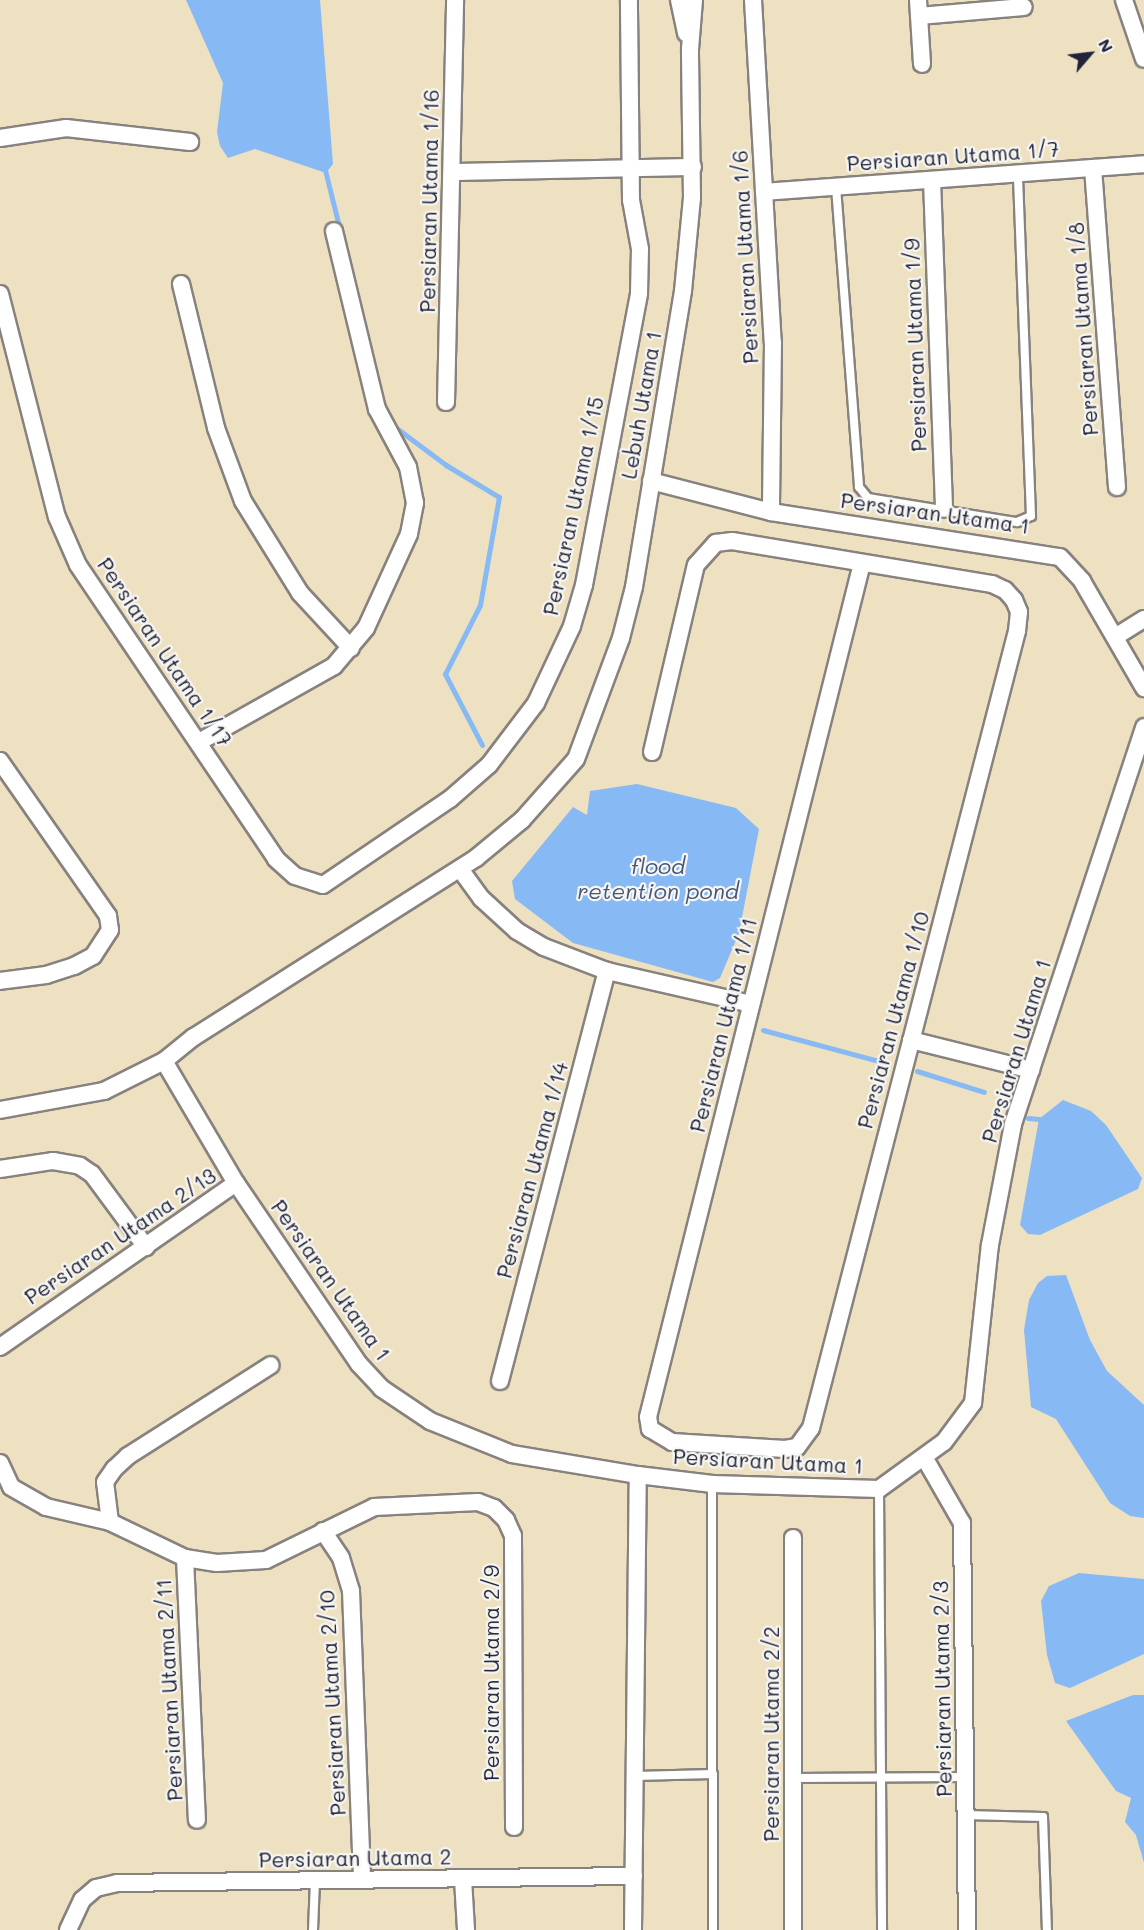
<!DOCTYPE html>
<style>
body{margin:0}
#map{position:relative;width:1144px;height:1930px;overflow:hidden;background:#eee1c2;font-family:Mali,sans-serif}
div>[style]{position:absolute}
.water>*{inset:0;background:#87b9f4}
.stream>*{height:5px;margin:-2.5px;padding:0 2.5px;transform-origin:2.5px;border-radius:2.5px;background:#87b9f4}
.roads{filter:drop-shadow(2px 0 #88827e) drop-shadow(-2px 0 #88827e) drop-shadow(0 2px #88827e) drop-shadow(0 -2px #88827e)}
.service>*{height:8px;margin:-4px;padding:0 4px;transform-origin:4px;border-radius:4px;background:#fff}
.minor>*{height:16px;margin:-8px;padding:0 8px;transform-origin:8px;border-radius:8px;background:#fff}
span{translate:-50% -50%;white-space:nowrap;text-align:center;line-height:1.15;-webkit-text-stroke:4.5px #f6f6f2;paint-order:stroke}
.street-label{font-size:21px;color:#22223b}
.water-label{font-size:22px;color:#45577c;font-style:italic}
.north{position:absolute;left:1060px;top:24px;width:60px;height:60px;-webkit-text-stroke:4px #f6f6f2;paint-order:stroke;rotate:62deg;font-size:16px;font-weight:700;line-height:24px;text-align:center;color:#22223b}
.north::after{content:'';display:block;margin:auto;width:21px;height:27px;background:#22223b;clip-path:polygon(50% 0,100% 100%,50% 72%,0 100%)}
</style>
<div id="map">
<div class="water">
<div style="clip-path:polygon(186px 0,320px 0,333px 164px,326px 173px,255px 149px,228px 158px,220px 146px,217px 132px,223px 83px)"></div>
<div style="clip-path:polygon(637px 784px,736px 808px,759px 829px,739px 933px,720px 978px,713px 982px,573px 943px,515px 899px,512px 881px,573px 807px,587px 815px,590px 791px)"></div>
<div style="clip-path:polygon(1063px 1100px,1091px 1111px,1106px 1125px,1142px 1178px,1138px 1189px,1040px 1235px,1028px 1234px,1020px 1225px,1039px 1119px)"></div>
<div style="clip-path:polygon(1066px 1275px,1090px 1340px,1107px 1371px,1144px 1405px,1144px 1518px,1130px 1516px,1110px 1503px,1056px 1419px,1031px 1407px,1024px 1330px,1029px 1300px,1038px 1283px,1047px 1276px)"></div>
<div style="clip-path:polygon(1079px 1573px,1144px 1579px,1144px 1654px,1070px 1688px,1055px 1683px,1047px 1655px,1041px 1601px,1049px 1586px)"></div>
<div style="clip-path:polygon(1133px 1695px,1144px 1695px,1144px 1863px,1136px 1835px,1125px 1822px,1131px 1798px,1116px 1791px,1066px 1721px)"></div>
</div>
<div class="stream">
<div style="left:324px;top:166px;width:66px;rotate:76deg"></div>
<div style="left:391px;top:424px;width:69px;rotate:36.7deg"></div>
<div style="left:446px;top:465px;width:62px;rotate:31.1deg"></div>
<div style="left:499px;top:497px;width:110px;rotate:100deg"></div>
<div style="left:480px;top:605px;width:77px;rotate:116.9deg"></div>
<div style="left:445px;top:674px;width:80px;rotate:62.5deg"></div>
<div style="left:763px;top:1030px;width:127px;rotate:15deg"></div>
<div style="left:917px;top:1071px;width:70px;rotate:17.4deg"></div>
<div style="left:1028px;top:1118px;width:11px;rotate:5deg"></div>
</div>
<div class="roads">
<div class="service">
<div style="left:836px;top:187px;width:301px;rotate:85.6deg"></div>
<div style="left:859px;top:487px;width:14px;rotate:51deg"></div>
<div style="left:868px;top:498px;width:151px;rotate:9.2deg"></div>
<div style="left:1017px;top:522px;width:15px;rotate:-23deg"></div>
<div style="left:1031px;top:516px;width:343px;rotate:-92.2deg"></div>
<div style="left:712px;top:1484px;width:446px;rotate:89.9deg"></div>
<div style="left:879px;top:1489px;width:441px;rotate:89.6deg"></div>
<div style="left:635px;top:1776px;width:78px;rotate:-1.5deg"></div>
<div style="left:794px;top:1778px;width:171px;rotate:-0.3deg"></div>
<div style="left:966px;top:1815px;width:77px;rotate:1.5deg"></div>
<div style="left:1043px;top:1817px;width:113px;rotate:88deg"></div>
<div style="left:313px;top:1930px;width:49px;rotate:-87.7deg"></div>
</div>
<div class="minor">
<div style="left:679px;top:0;width:34px;rotate:78deg"></div>
<div style="left:753px;top:0;width:343px;rotate:86.7deg"></div>
<div style="left:773px;top:342px;width:170px;rotate:90.7deg"></div>
<div style="left:918px;top:0;width:64px;rotate:86.4deg"></div>
<div style="left:1124px;top:0;width:62px;rotate:71.3deg"></div>
<div style="left:919px;top:16px;width:105px;rotate:-4.9deg"></div>
<div style="left:0;top:138px;width:67px;rotate:-8.6deg"></div>
<div style="left:66px;top:128px;width:125px;rotate:6.4deg"></div>
<div style="left:1093px;top:168px;width:320px;rotate:85.7deg"></div>
<div style="left:453px;top:172px;width:240px;rotate:-1.2deg"></div>
<div style="left:932px;top:180px;width:329px;rotate:87.9deg"></div>
<div style="left:764px;top:192px;width:381px;rotate:-4.2deg"></div>
<div style="left:181px;top:284px;width:148px;rotate:76.3deg"></div>
<div style="left:216px;top:428px;width:78px;rotate:69.7deg"></div>
<div style="left:243px;top:501px;width:108px;rotate:58.2deg"></div>
<div style="left:300px;top:593px;width:75px;rotate:47.2deg"></div>
<div style="left:0;top:294px;width:230px;rotate:75.7deg"></div>
<div style="left:57px;top:517px;width:52px;rotate:66.4deg"></div>
<div style="left:78px;top:565px;width:354px;rotate:56deg"></div>
<div style="left:276px;top:859px;width:25px;rotate:42deg"></div>
<div style="left:295px;top:876px;width:29px;rotate:18deg"></div>
<div style="left:323px;top:885px;width:153px;rotate:-34.1deg"></div>
<div style="left:450px;top:799px;width:52px;rotate:-41.1deg"></div>
<div style="left:489px;top:765px;width:78px;rotate:-52.8deg"></div>
<div style="left:536px;top:703px;width:85px;rotate:-64.9deg"></div>
<div style="left:572px;top:626px;width:43px;rotate:-73.7deg"></div>
<div style="left:584px;top:585px;width:297px;rotate:-79.3deg"></div>
<div style="left:639px;top:293px;width:44px;rotate:-88.7deg"></div>
<div style="left:640px;top:249px;width:50px;rotate:-100.4deg"></div>
<div style="left:631px;top:200px;width:200px;rotate:-90.6deg"></div>
<div style="left:446px;top:402px;width:402px;rotate:-88.7deg"></div>
<div style="left:651px;top:481px;width:124px;rotate:14.5deg"></div>
<div style="left:771px;top:512px;width:292px;rotate:8.9deg"></div>
<div style="left:1060px;top:557px;width:33px;rotate:47deg"></div>
<div style="left:1082px;top:581px;width:124px;rotate:59.9deg"></div>
<div style="left:1115px;top:637px;width:34px;rotate:-32deg"></div>
<div style="left:199px;top:742px;width:155px;rotate:-29.4deg"></div>
<div style="left:334px;top:666px;width:50px;rotate:-49.9deg"></div>
<div style="left:366px;top:628px;width:103px;rotate:-65.4deg"></div>
<div style="left:409px;top:534px;width:32px;rotate:-79deg"></div>
<div style="left:415px;top:503px;width:37px;rotate:-101deg"></div>
<div style="left:408px;top:467px;width:66px;rotate:-118.1deg"></div>
<div style="left:377px;top:409px;width:183px;rotate:-103.6deg"></div>
<div style="left:652px;top:752px;width:192px;rotate:-76.8deg"></div>
<div style="left:696px;top:565px;width:30px;rotate:-48deg"></div>
<div style="left:716px;top:543px;width:16px;rotate:-7deg"></div>
<div style="left:732px;top:541px;width:264px;rotate:9.4deg"></div>
<div style="left:992px;top:584px;width:14px;rotate:25deg"></div>
<div style="left:1005px;top:590px;width:13px;rotate:48deg"></div>
<div style="left:1014px;top:600px;width:13px;rotate:67deg"></div>
<div style="left:1019px;top:612px;width:19px;rotate:96deg"></div>
<div style="left:1017px;top:631px;width:823px;rotate:104.49deg"></div>
<div style="left:811px;top:1428px;width:24px;rotate:126deg"></div>
<div style="left:797px;top:1447px;width:12px;rotate:171deg"></div>
<div style="left:785px;top:1449px;width:113px;rotate:-176.5deg"></div>
<div style="left:672px;top:1442px;width:26px;rotate:-149deg"></div>
<div style="left:650px;top:1429px;width:12px;rotate:-99deg"></div>
<div style="left:648px;top:1417px;width:880px;rotate:-75.93deg"></div>
<div style="left:0;top:761px;width:189px;rotate:55.1deg"></div>
<div style="left:108px;top:916px;width:14px;rotate:82deg"></div>
<div style="left:110px;top:930px;width:31px;rotate:123deg"></div>
<div style="left:93px;top:956px;width:21px;rotate:152deg"></div>
<div style="left:74px;top:966px;width:29px;rotate:162deg"></div>
<div style="left:46px;top:975px;width:46px;rotate:172.6deg"></div>
<div style="left:460px;top:869px;width:36px;rotate:54deg"></div>
<div style="left:481px;top:898px;width:49px;rotate:42.5deg"></div>
<div style="left:517px;top:931px;width:31px;rotate:31deg"></div>
<div style="left:544px;top:947px;width:67px;rotate:20.9deg"></div>
<div style="left:607px;top:971px;width:148px;rotate:12.9deg"></div>
<div style="left:911px;top:1040px;width:124px;rotate:14deg"></div>
<div style="left:164px;top:1061px;width:142px;rotate:59.5deg"></div>
<div style="left:236px;top:1183px;width:219px;rotate:55.8deg"></div>
<div style="left:359px;top:1364px;width:33px;rotate:47deg"></div>
<div style="left:381px;top:1388px;width:59px;rotate:34deg"></div>
<div style="left:430px;top:1421px;width:88px;rotate:21.9deg"></div>
<div style="left:512px;top:1454px;width:128px;rotate:9.5deg"></div>
<div style="left:638px;top:1475px;width:75px;rotate:6.9deg"></div>
<div style="left:712px;top:1484px;width:167px;rotate:1.7deg"></div>
<div style="left:879px;top:1489px;width:80px;rotate:-35.9deg"></div>
<div style="left:944px;top:1442px;width:49px;rotate:-53.4deg"></div>
<div style="left:973px;top:1403px;width:159px;rotate:-83.9deg"></div>
<div style="left:990px;top:1245px;width:123px;rotate:-79.2deg"></div>
<div style="left:1013px;top:1124px;width:418px;rotate:-71.7deg"></div>
<div style="left:0;top:1110px;width:106px;rotate:-10.4deg"></div>
<div style="left:104px;top:1091px;width:67px;rotate:-26.6deg"></div>
<div style="left:164px;top:1061px;width:38px;rotate:-39deg"></div>
<div style="left:194px;top:1037px;width:334px;rotate:-32.4deg"></div>
<div style="left:476px;top:858px;width:60px;rotate:-39.6deg"></div>
<div style="left:522px;top:820px;width:81px;rotate:-48.5deg"></div>
<div style="left:576px;top:759px;width:129px;rotate:-69.6deg"></div>
<div style="left:621px;top:638px;width:53px;rotate:-75.7deg"></div>
<div style="left:634px;top:587px;width:300px;rotate:-80.6deg"></div>
<div style="left:683px;top:291px;width:93px;rotate:-84.5deg"></div>
<div style="left:692px;top:198px;width:149px;rotate:-90.8deg"></div>
<div style="left:690px;top:49px;width:49px;rotate:-85.3deg"></div>
<div style="left:0;top:1169px;width:54px;rotate:-8.6deg"></div>
<div style="left:53px;top:1161px;width:27px;rotate:10deg"></div>
<div style="left:80px;top:1166px;width:14px;rotate:34deg"></div>
<div style="left:92px;top:1174px;width:91px;rotate:53.5deg"></div>
<div style="left:0;top:1347px;width:287px;rotate:-34.8deg"></div>
<div style="left:500px;top:1381px;width:424px;rotate:-75.4deg"></div>
<div style="left:924px;top:1457px;width:76px;rotate:60.1deg"></div>
<div style="left:962px;top:1523px;width:407px;rotate:89.3deg"></div>
<div style="left:0;top:1463px;width:26px;rotate:65deg"></div>
<div style="left:11px;top:1487px;width:40px;rotate:29.7deg"></div>
<div style="left:46px;top:1507px;width:66px;rotate:13.2deg"></div>
<div style="left:110px;top:1522px;width:83px;rotate:25.6deg"></div>
<div style="left:185px;top:1558px;width:32px;rotate:9deg"></div>
<div style="left:217px;top:1563px;width:49px;rotate:-3.5deg"></div>
<div style="left:266px;top:1560px;width:120px;rotate:-26.1deg"></div>
<div style="left:374px;top:1507px;width:104px;rotate:-2.8deg"></div>
<div style="left:478px;top:1502px;width:17px;rotate:21deg"></div>
<div style="left:494px;top:1508px;width:17px;rotate:45deg"></div>
<div style="left:506px;top:1520px;width:17px;rotate:66deg"></div>
<div style="left:513px;top:1536px;width:291px;rotate:89.8deg"></div>
<div style="left:110px;top:1522px;width:40px;rotate:-97.1deg"></div>
<div style="left:105px;top:1482px;width:16px;rotate:-55deg"></div>
<div style="left:114px;top:1469px;width:19px;rotate:-43deg"></div>
<div style="left:128px;top:1456px;width:169px;rotate:-32.5deg"></div>
<div style="left:323px;top:1531px;width:32px;rotate:56deg"></div>
<div style="left:341px;top:1558px;width:34px;rotate:73deg"></div>
<div style="left:351px;top:1591px;width:289px;rotate:87.8deg"></div>
<div style="left:793px;top:1538px;width:392px;rotate:90deg"></div>
<div style="left:185px;top:1558px;width:262px;rotate:87.4deg"></div>
<div style="left:463px;top:1879px;width:51px;rotate:86.6deg"></div>
<div style="left:68px;top:1930px;width:33px;rotate:-65deg"></div>
<div style="left:82px;top:1900px;width:18px;rotate:-41deg"></div>
<div style="left:96px;top:1888px;width:22px;rotate:-13deg"></div>
<div style="left:117px;top:1883px;width:517px;rotate:-0.78deg"></div>
<div style="left:633px;top:1930px;width:455px;rotate:-89.4deg"></div>
</div>
</div>
<div class="street-label">
<span style="left:953px;top:156px;rotate:-4deg">Persiaran Utama 1/7</span>
<span style="left:429px;top:201px;rotate:-89deg">Persiaran Utama 1/16</span>
<span style="left:745px;top:257px;rotate:-93deg">Persiaran Utama 1/6</span>
<span style="left:1083px;top:329px;rotate:-94deg">Persiaran Utama 1/8</span>
<span style="left:915px;top:345px;rotate:-92deg">Persiaran Utama 1/9</span>
<span style="left:641px;top:405px;rotate:-80deg">Lebuh Utama 1</span>
<span style="left:573px;top:506px;rotate:-78deg">Persiaran Utama 1/15</span>
<span style="left:935px;top:513px;rotate:8deg">Persiaran Utama 1</span>
<span style="left:165px;top:652px;rotate:56deg">Persiaran Utama 1/17</span>
<span style="left:893px;top:1020px;rotate:-75deg">Persiaran Utama 1/10</span>
<span style="left:723px;top:1025px;rotate:-76deg">Persiaran Utama 1/11</span>
<span style="left:1016px;top:1051px;rotate:-73deg">Persiaran Utama 1</span>
<span style="left:532px;top:1170px;rotate:-75deg">Persiaran Utama 1/14</span>
<span style="left:120px;top:1236px;rotate:-34deg">Persiaran Utama 2/13</span>
<span style="left:331px;top:1280px;rotate:55deg">Persiaran Utama 1</span>
<span style="left:768px;top:1461px;rotate:3deg">Persiaran Utama 1</span>
<span style="left:491px;top:1673px;rotate:-90deg">Persiaran Utama 2/9</span>
<span style="left:942px;top:1689px;rotate:-91deg">Persiaran Utama 2/3</span>
<span style="left:169px;top:1690px;rotate:-93deg">Persiaran Utama 2/11</span>
<span style="left:332px;top:1703px;rotate:-93deg">Persiaran Utama 2/10</span>
<span style="left:771px;top:1734px;rotate:-90deg">Persiaran Utama 2/2</span>
<span style="left:355px;top:1858px;rotate:-1deg">Persiaran Utama 2</span>
</div>
<div class="water-label">
<span style="left:658px;top:878px">flood<br>retention pond</span>
</div>
<div class="north">N</div>
</div>
